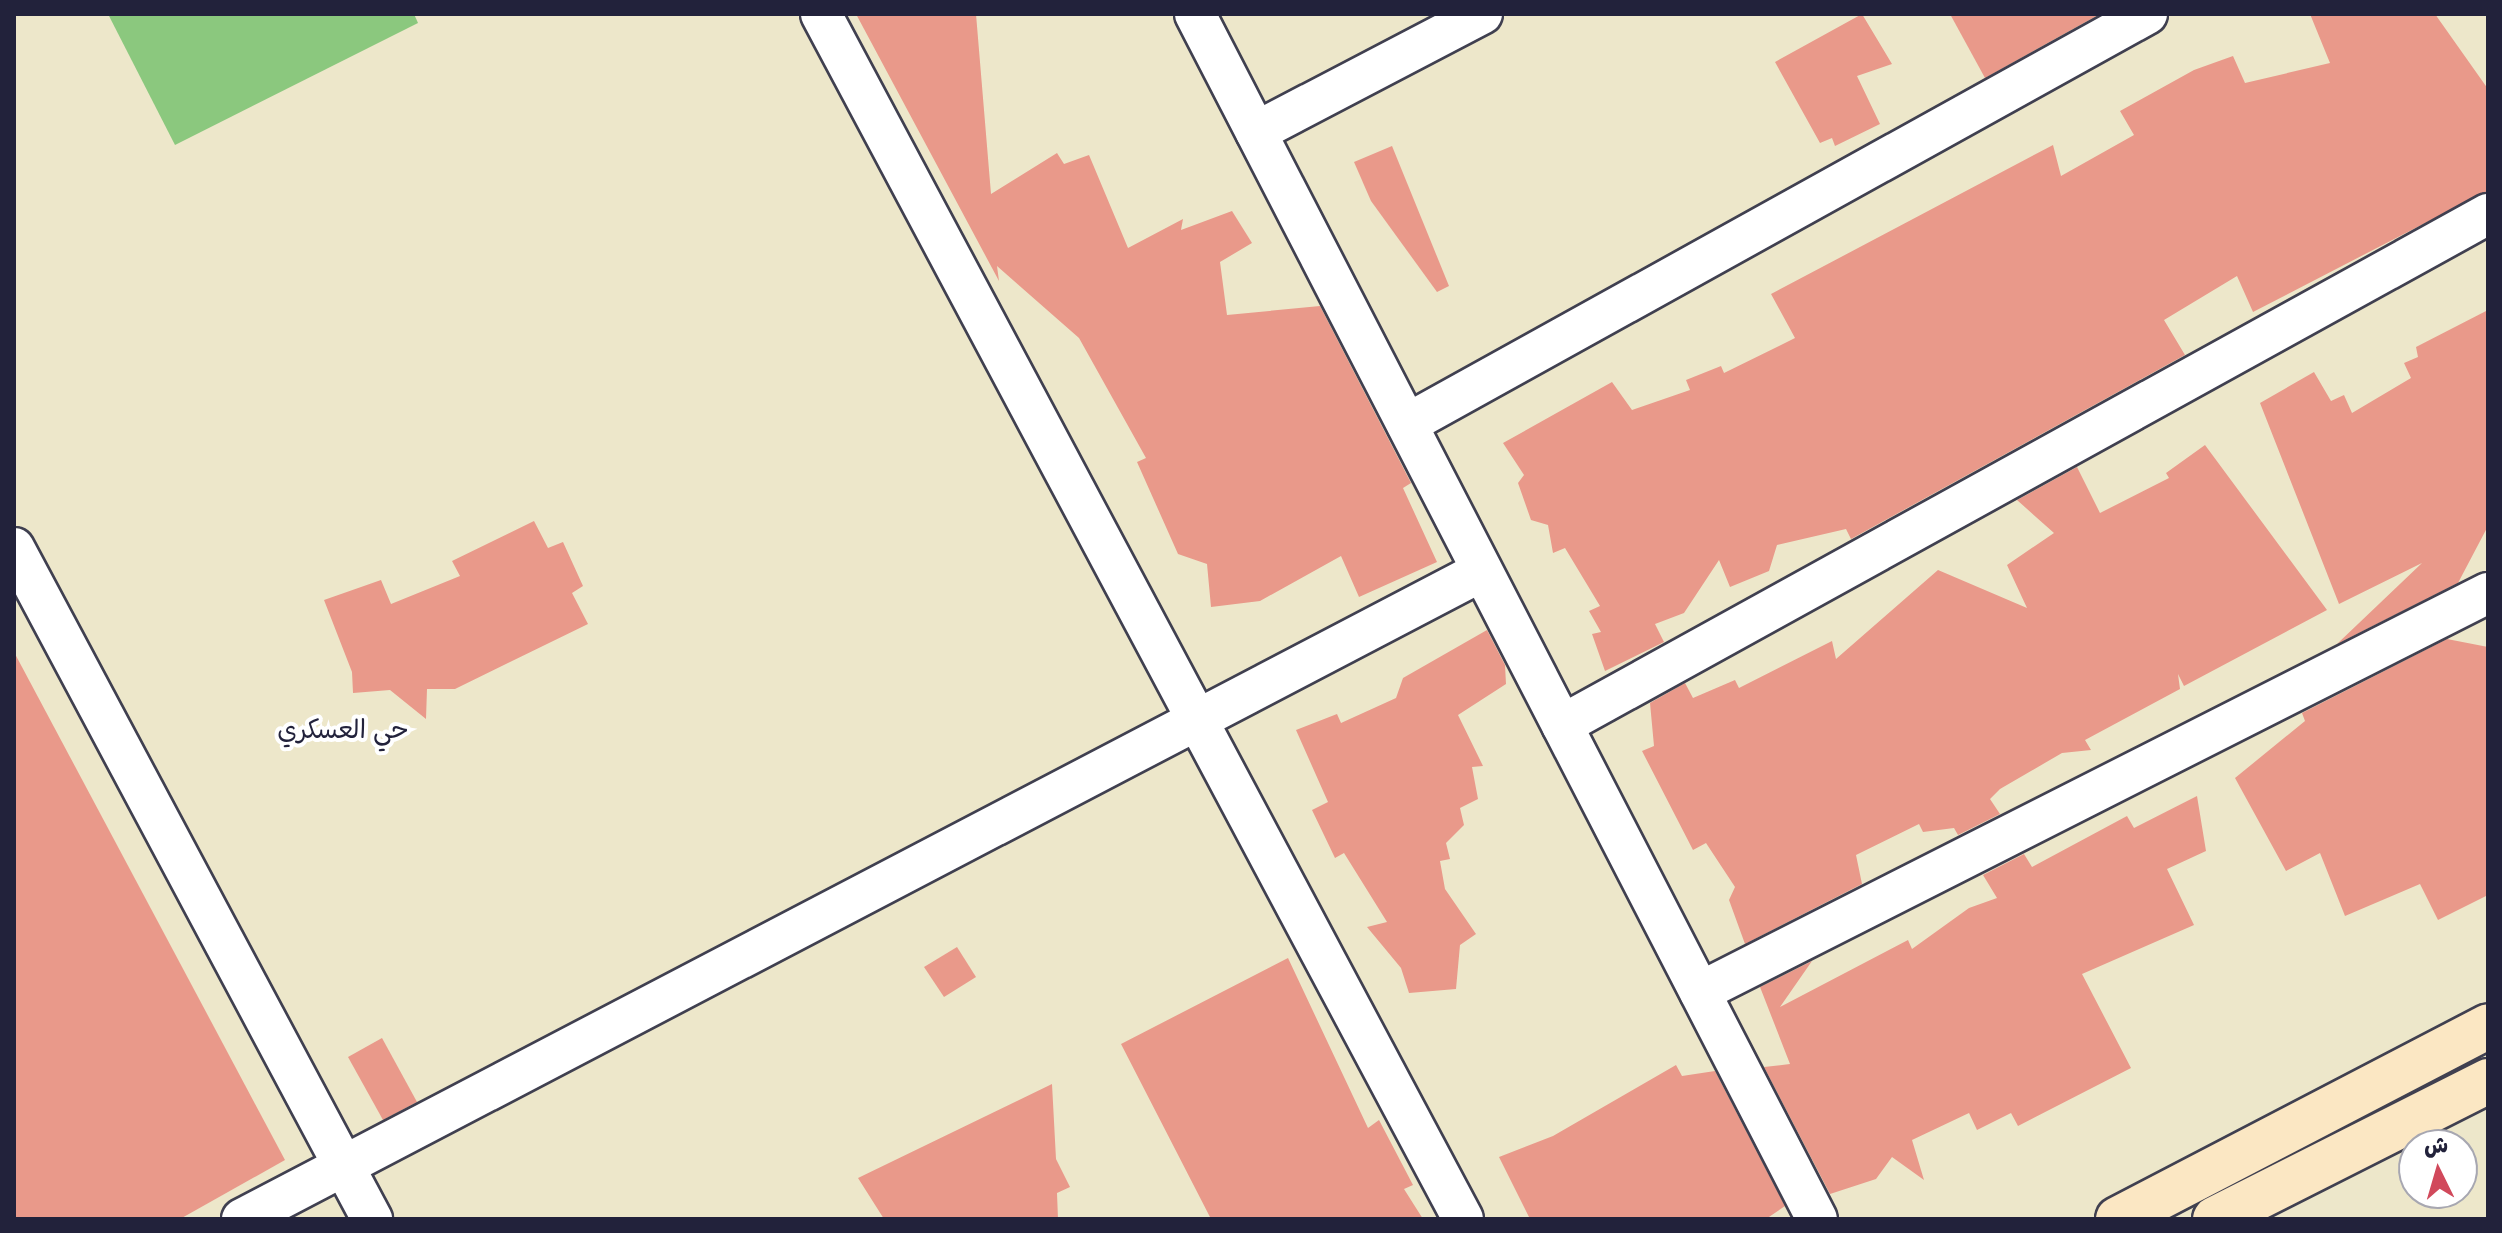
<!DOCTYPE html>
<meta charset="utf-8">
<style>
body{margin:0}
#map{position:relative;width:2502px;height:1233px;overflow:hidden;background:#ede7ca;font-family:Mynerve,"Playpen Sans Arabic",sans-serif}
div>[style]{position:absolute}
.green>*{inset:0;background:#8bc87e}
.building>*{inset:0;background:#e9998a}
.roads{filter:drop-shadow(2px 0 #404050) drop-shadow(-2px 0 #404050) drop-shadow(0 2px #404050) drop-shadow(0 -2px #404050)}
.street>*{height:40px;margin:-20px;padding:0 20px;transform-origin:20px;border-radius:20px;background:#fff}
.secondary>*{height:44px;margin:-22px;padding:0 22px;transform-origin:22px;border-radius:22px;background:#fbe7c3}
span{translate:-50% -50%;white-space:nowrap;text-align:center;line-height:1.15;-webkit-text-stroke:8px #fff;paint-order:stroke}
.neighbourhood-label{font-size:26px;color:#22223b}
.frame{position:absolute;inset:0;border:16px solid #22223b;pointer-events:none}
.north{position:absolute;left:2398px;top:1129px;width:80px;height:80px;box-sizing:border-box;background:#fff;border:2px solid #a7a7b1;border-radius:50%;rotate:355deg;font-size:22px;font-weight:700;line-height:32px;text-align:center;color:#22223b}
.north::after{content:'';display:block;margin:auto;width:28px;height:36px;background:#d1495b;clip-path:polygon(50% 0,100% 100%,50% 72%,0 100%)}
</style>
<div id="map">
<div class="green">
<div style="clip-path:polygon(108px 14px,414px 14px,418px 23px,175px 145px)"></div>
</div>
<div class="building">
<div style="clip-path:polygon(856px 14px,976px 14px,991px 194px,1057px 153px,1064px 164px,1089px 155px,1128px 248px,1183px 219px,1181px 230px,1232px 211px,1252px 243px,1220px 262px,1227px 315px,1320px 306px,1411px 483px,1403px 488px,1437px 562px,1359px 597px,1341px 556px,1260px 601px,1211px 607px,1207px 564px,1178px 554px,1137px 462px,1146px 458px,1079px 338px,997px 266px,999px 281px)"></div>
<div style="clip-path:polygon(1862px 14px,1892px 64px,1857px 76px,1880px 124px,1835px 146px,1832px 138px,1820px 143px,1775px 62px)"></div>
<div style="clip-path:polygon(1950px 14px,2100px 14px,1985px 78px)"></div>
<div style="clip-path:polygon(2310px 14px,2435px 14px,2488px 89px,2487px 191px,2253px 312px,2237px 276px,2164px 320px,2185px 355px,1851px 539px,1846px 529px,1777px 545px,1769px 571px,1730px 587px,1719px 560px,1684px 613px,1655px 624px,1664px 642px,1605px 671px,1592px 634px,1601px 632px,1589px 611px,1600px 606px,1565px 548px,1553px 553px,1548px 525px,1531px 520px,1518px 483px,1524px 475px,1503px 443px,1612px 382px,1632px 410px,1690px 390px,1686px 380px,1721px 366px,1724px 373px,1795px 338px,1771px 294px,2053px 145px,2061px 176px,2134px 135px,2120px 111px,2194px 70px,2233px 56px,2245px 83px,2330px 63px)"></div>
<div style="clip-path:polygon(1392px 146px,1449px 286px,1437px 292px,1371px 201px,1354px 162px)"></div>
<div style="clip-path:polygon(2488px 310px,2488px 526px,2458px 583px,2337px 644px,2422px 563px,2339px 604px,2260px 403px,2314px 372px,2331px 401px,2344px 395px,2352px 413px,2411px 378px,2404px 363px,2418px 357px,2416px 347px)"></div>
<div style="clip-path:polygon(2205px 445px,2327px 610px,2184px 686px,2178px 674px,2180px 689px,2085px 740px,2091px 750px,2062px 753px,2000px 789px,1990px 799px,2000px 814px,1958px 835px,1954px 828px,1923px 832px,1919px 824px,1856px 855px,1862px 884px,1745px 944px,1729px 900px,1735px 887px,1706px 843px,1693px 850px,1642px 751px,1654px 746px,1650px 703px,1685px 683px,1693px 698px,1735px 680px,1739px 688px,1832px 641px,1836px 659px,1938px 570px,2027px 608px,2007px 565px,2054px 533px,2017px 500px,2077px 467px,2100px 513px,2169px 478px,2166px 473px)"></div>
<div style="clip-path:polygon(534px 521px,548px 548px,563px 542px,583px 586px,572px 593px,588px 624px,455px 689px,427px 689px,426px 719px,390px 690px,353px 693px,352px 672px,324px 600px,381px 580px,391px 604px,460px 576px,452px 561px)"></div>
<div style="clip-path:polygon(1487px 630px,1505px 665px,1506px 684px,1458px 715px,1483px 766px,1472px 767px,1478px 799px,1460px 808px,1464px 825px,1446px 843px,1450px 859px,1440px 861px,1445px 889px,1476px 934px,1460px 945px,1456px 989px,1409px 993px,1401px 968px,1367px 927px,1387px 922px,1344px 853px,1335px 858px,1312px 810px,1328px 802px,1296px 730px,1337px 714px,1341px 723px,1396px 698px,1403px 678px)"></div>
<div style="clip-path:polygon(2447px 639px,2488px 647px,2488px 895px,2438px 920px,2420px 884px,2345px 916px,2320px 853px,2286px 871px,2235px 778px,2305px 721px,2302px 713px)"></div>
<div style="clip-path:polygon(14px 652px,285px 1160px,180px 1219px,14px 1219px)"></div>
<div style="clip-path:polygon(2197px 796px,2206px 851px,2167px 869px,2194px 925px,2082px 974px,2131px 1068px,2018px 1126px,2011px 1113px,1977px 1130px,1969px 1113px,1912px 1140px,1924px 1180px,1892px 1157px,1876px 1179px,1830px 1194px,1764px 1067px,1790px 1064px,1760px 987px,1812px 961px,1780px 1007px,1908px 940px,1912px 949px,1969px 908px,1997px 898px,1983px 875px,2024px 854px,2032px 867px,2127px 816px,2134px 828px)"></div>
<div style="clip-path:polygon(957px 947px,976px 977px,944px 997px,924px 967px)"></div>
<div style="clip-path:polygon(1288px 958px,1368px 1128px,1379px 1120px,1413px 1185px,1404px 1189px,1423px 1219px,1211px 1219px,1121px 1044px)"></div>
<div style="clip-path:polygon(382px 1038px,417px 1102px,383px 1120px,348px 1057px)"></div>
<div style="clip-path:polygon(1676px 1065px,1682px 1076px,1715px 1071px,1785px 1206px,1766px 1219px,1530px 1219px,1499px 1157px,1553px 1136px)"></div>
<div style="clip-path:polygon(1052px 1084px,1056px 1159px,1070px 1187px,1057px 1193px,1058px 1219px,884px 1219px,858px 1178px)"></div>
</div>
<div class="roads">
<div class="street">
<div style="left:821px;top:14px;width:1365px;rotate:61.95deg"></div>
<div style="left:1195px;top:14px;width:1356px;rotate:62.7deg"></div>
<div style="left:1256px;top:132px;width:255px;rotate:-27.6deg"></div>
<div style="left:1407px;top:424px;width:846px;rotate:-28.99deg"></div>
<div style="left:14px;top:548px;width:761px;rotate:61.92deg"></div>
<div style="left:1562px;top:725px;width:1058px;rotate:-28.89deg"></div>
<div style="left:1700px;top:992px;width:883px;rotate:-26.86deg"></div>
<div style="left:242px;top:1219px;width:1399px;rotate:-27.59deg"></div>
</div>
<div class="secondary">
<div style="left:2118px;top:1219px;width:417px;rotate:-27.5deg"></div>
<div style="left:2215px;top:1219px;width:306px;rotate:-26.8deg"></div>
</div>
</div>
<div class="neighbourhood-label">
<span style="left:343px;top:732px">حي العسكري</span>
</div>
<div class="frame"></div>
<div class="north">ش</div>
</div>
